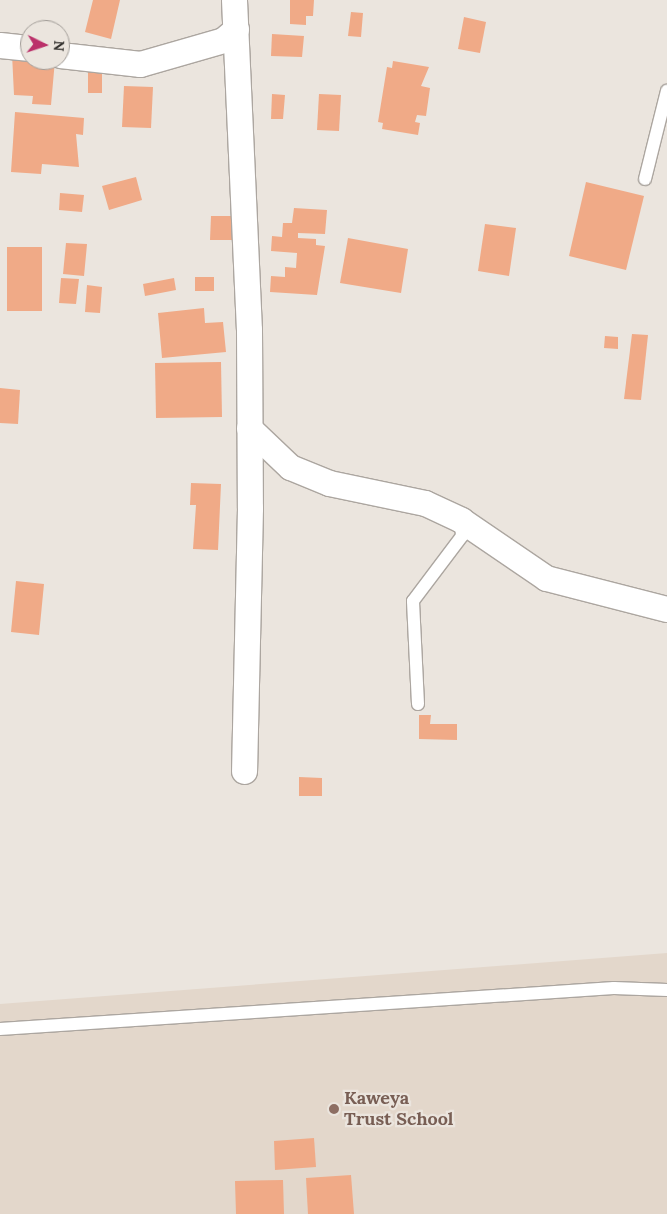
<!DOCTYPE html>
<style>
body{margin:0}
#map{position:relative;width:667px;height:1214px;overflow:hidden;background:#ebe5de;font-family:Lora,serif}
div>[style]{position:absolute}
.built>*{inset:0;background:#e3d7cb}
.building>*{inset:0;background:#f0aa87}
.roads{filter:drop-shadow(1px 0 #aca6a0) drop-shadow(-1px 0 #aca6a0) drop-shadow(0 1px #aca6a0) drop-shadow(0 -1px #aca6a0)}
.lane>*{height:12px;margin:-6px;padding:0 6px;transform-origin:6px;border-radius:6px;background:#fff}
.street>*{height:25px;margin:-12.5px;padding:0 12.5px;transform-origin:12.5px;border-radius:12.5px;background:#fff}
.dots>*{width:14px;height:14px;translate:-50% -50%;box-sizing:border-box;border:2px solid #ebe5de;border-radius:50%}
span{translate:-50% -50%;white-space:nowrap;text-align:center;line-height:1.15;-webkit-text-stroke:4.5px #ebe5de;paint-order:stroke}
.education-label{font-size:18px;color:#785e54;font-weight:700}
.left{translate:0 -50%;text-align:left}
.north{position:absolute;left:20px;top:20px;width:50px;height:50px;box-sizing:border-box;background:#ebe5de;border:1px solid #a19c97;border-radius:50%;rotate:94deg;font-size:14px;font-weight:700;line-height:20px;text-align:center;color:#312f2c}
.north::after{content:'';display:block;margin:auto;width:18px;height:22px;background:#bb316a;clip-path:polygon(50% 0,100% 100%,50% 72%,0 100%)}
</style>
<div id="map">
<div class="built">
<div style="clip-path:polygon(667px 953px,667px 1214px,0 1214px,0 1004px)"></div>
</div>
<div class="building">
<div style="clip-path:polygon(93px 0,120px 0,111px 39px,85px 32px)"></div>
<div style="clip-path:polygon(290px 0,314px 0,313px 16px,306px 16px,306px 25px,290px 24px)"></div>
<div style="clip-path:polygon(351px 12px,363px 13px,361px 37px,348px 36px)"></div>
<div style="clip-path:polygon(464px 17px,486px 22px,480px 53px,458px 49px)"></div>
<div style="clip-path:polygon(272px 34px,304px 36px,302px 57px,271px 56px)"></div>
<div style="clip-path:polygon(12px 54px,55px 60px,51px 105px,32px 104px,33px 96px,14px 95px)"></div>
<div style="clip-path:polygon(393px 61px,429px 67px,421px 86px,430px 88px,426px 116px,417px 115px,415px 122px,420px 123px,418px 135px,382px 129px,383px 123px,378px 122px,387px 67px,392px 68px)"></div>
<div style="clip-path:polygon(88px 70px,102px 70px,102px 93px,88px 93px)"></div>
<div style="clip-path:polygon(124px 86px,153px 87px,151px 128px,122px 127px)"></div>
<div style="clip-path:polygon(272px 94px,285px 95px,283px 119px,271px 119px)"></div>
<div style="clip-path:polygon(319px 94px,341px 95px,339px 131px,317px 130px)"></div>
<div style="clip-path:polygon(15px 112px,84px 118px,83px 135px,76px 134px,79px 167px,42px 164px,41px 174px,11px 172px)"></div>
<div style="clip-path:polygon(136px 177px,142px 200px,109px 210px,102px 186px)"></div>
<div style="clip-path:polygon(586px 182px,644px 196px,626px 270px,569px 256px)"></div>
<div style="clip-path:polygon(60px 193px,84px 195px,82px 212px,59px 210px)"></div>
<div style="clip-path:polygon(294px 208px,327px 210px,325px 234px,298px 233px,298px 238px,316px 239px,316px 245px,325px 246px,317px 295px,270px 292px,271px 276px,285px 277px,285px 267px,296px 268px,297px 253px,271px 251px,272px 236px,282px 237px,283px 223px,292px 223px)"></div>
<div style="clip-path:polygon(211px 216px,236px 216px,236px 240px,210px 240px)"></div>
<div style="clip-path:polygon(485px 224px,516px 228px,509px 276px,478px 271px)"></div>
<div style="clip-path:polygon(348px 238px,408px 249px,401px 293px,340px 283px)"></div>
<div style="clip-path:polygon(66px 243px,87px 244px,84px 276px,63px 274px)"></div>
<div style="clip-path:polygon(7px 247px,42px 247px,42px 311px,7px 311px)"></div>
<div style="clip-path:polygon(195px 277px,214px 277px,214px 291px,195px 291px)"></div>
<div style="clip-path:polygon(61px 278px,79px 279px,76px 304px,59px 303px)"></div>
<div style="clip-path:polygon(174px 278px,176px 290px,145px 296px,143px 284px)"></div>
<div style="clip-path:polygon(87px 285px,102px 287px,100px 313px,85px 312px)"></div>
<div style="clip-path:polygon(204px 308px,205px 323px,223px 322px,226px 352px,162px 358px,158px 313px)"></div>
<div style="clip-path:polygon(632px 334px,648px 335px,641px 400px,624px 399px)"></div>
<div style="clip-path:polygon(605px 336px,618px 337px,618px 349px,604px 348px)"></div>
<div style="clip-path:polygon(221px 362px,222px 417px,156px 418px,155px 363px)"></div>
<div style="clip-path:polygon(0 388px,20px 390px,18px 424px,0 423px)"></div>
<div style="clip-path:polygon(191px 483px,221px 484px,218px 550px,193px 549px,196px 505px,190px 505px)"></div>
<div style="clip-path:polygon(16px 581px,44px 584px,39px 635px,11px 632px)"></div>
<div style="clip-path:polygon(419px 715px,431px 715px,430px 724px,457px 724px,457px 740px,419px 739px)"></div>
<div style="clip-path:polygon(299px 777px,322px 778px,322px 796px,299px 796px)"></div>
<div style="clip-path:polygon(314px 1138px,316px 1167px,275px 1170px,274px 1141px)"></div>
<div style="clip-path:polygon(351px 1175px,354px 1214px,308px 1214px,306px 1178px)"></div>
<div style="clip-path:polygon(283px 1180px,284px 1214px,236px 1214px,235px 1181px)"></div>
</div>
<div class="roads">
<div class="lane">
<div style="left:645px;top:179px;width:91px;rotate:-76deg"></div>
<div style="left:418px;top:704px;width:103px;rotate:-92.8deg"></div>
<div style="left:413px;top:601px;width:81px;rotate:-53deg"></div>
<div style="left:462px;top:536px;width:16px;rotate:-94deg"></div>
<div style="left:0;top:1029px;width:615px;rotate:-3.82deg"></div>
<div style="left:614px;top:988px;width:53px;rotate:2.2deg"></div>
</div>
<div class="street">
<div style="left:234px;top:0;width:330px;rotate:87.4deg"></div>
<div style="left:249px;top:330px;width:178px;rotate:89.7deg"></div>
<div style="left:250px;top:508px;width:263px;rotate:91.3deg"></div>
<div style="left:0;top:45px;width:30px;rotate:6deg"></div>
<div style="left:60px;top:55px;width:81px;rotate:6.4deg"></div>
<div style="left:140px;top:64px;width:86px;rotate:-16.1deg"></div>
<div style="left:223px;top:40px;width:17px;rotate:-40deg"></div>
<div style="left:249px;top:428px;width:57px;rotate:43.6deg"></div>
<div style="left:290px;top:467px;width:42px;rotate:22.3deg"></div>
<div style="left:329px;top:483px;width:98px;rotate:11.8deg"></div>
<div style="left:425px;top:503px;width:40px;rotate:25deg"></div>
<div style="left:461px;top:520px;width:103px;rotate:34.3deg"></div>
<div style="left:546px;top:578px;width:125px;rotate:14.4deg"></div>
</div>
</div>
<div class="dots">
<div style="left:334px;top:1109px;background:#8d6e63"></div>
</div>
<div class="education-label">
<span class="left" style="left:344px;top:1109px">Kaweya<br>Trust School</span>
</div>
<div class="north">N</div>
</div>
